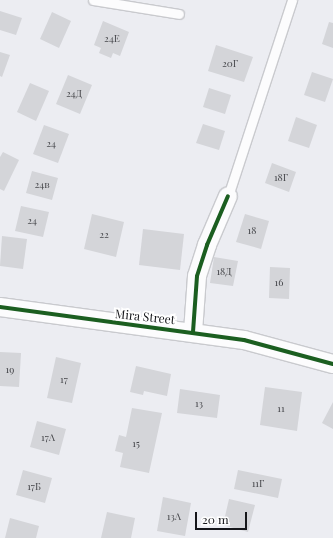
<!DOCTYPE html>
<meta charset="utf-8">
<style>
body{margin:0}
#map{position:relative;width:333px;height:538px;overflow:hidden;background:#ecedf2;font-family:"Playfair Display",serif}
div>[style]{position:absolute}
.building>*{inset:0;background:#d4d5d9}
.roads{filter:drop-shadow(1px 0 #c9cace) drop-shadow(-1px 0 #c9cace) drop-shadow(0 1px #c9cace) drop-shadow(0 -1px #c9cace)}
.lane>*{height:9px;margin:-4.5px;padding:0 4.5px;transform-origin:4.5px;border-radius:4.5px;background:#fcfcfd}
.street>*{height:18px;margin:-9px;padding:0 9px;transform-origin:9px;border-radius:9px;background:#fcfcfd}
.cycleway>*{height:4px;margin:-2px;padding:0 2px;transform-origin:2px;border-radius:2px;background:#1b5e20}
span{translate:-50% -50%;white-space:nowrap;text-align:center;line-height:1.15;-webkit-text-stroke:4px #fff;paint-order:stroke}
.number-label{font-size:10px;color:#46474b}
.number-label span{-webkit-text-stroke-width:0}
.street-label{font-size:12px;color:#15161a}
.scale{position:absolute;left:195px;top:512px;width:52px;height:18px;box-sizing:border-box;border:2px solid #15161a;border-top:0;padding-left:5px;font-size:12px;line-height:14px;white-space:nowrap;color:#15161a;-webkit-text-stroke:3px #fff;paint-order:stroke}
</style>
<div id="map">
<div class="building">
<div style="clip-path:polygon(0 11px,22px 18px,16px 35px,0 30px)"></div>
<div style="clip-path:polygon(52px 12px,71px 21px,59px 48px,40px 39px)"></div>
<div style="clip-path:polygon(103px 21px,129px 32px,120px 56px,113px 53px,111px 58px,99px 53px,101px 48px,94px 45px)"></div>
<div style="clip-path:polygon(329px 22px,333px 23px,333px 48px,322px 44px)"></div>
<div style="clip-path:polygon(216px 45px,253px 57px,244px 82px,208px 71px)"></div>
<div style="clip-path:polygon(0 52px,10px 55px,2px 77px,0 76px)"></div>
<div style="clip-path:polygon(312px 72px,333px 79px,325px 102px,304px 95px)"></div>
<div style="clip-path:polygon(68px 75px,92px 85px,80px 114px,56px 104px)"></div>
<div style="clip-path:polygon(30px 83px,49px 91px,36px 121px,17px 112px)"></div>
<div style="clip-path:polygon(209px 88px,231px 95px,225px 114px,203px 107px)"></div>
<div style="clip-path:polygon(296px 117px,317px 125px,309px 148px,288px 141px)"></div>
<div style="clip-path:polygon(203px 124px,225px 131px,219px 150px,196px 143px)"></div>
<div style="clip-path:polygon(44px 125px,69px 134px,58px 163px,33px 154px)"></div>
<div style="clip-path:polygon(3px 152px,19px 160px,4px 191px,0 189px,0 157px)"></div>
<div style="clip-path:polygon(272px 163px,296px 172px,289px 192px,265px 183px)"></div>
<div style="clip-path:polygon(32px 171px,58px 178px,52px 200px,26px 193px)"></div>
<div style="clip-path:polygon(21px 206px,49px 212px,43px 237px,15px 231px)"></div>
<div style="clip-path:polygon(92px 214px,124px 222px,116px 257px,84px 249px)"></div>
<div style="clip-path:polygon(245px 214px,269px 221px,261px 249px,236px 242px)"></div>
<div style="clip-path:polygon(143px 229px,184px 234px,180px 270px,139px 265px)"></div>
<div style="clip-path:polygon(2px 236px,27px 239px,23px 269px,0 266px)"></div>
<div style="clip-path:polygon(214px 257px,238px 261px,233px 286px,210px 283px)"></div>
<div style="clip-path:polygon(270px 267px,290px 268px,289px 299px,269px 298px)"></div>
<div style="clip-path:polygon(0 352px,21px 353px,19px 387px,0 386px)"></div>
<div style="clip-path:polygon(56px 357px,81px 363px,72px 403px,47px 398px)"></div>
<div style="clip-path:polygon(136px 366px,171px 374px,167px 396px,144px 391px,143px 395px,130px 392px)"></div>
<div style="clip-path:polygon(265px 387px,302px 392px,297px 431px,260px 425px)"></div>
<div style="clip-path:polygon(180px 389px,220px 395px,217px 418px,177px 413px)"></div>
<div style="clip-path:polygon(333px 402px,333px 429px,322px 423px)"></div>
<div style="clip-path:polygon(132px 408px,162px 413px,149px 473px,120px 467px,123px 453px,115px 451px,119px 435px,126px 437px)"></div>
<div style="clip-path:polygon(37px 421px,66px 429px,59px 455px,30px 447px)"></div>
<div style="clip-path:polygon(23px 470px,52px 478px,45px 503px,16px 495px)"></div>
<div style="clip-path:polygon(238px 470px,282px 479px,278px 498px,234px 489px)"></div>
<div style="clip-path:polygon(163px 497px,191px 503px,185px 536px,157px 531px)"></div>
<div style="clip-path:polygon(229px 499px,255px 505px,248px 532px,223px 525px)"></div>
<div style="clip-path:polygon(107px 512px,135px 518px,131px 538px,101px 538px)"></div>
<div style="clip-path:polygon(10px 518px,39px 526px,36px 538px,5px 538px)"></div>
</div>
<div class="roads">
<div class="lane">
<div style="left:93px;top:0;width:87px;rotate:9.2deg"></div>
<div style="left:228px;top:196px;width:206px;rotate:-71.9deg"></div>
</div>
<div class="street">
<div style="left:0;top:307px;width:246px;rotate:7.7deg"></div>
<div style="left:244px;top:340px;width:92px;rotate:15.1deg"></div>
<div style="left:193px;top:332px;width:56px;rotate:-85.9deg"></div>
<div style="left:197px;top:276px;width:33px;rotate:-72deg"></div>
<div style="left:207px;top:245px;width:53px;rotate:-66.8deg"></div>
</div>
</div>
<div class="cycleway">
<div style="left:0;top:307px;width:246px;rotate:7.7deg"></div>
<div style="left:244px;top:340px;width:92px;rotate:15.1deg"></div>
<div style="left:193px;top:332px;width:56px;rotate:-85.9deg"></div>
<div style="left:197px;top:276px;width:33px;rotate:-72deg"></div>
<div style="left:207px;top:245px;width:53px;rotate:-66.8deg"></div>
</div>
<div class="number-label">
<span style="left:112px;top:39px">24Е</span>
<span style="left:230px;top:64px">20Г</span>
<span style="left:74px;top:94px">24Д</span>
<span style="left:51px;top:144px">24</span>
<span style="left:281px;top:178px">18Г</span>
<span style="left:42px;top:185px">24в</span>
<span style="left:32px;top:221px">24</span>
<span style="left:252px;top:231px">18</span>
<span style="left:104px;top:235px">22</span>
<span style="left:224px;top:272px">18Д</span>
<span style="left:279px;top:283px">16</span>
<span style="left:10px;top:370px">19</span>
<span style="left:64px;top:380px">17</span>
<span style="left:199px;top:404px">13</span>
<span style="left:281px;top:409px">11</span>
<span style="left:48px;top:438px">17А</span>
<span style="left:136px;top:444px">15</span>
<span style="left:258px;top:484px">11Г</span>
<span style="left:34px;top:487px">17Б</span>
<span style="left:174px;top:517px">13А</span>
</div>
<div class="street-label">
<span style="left:145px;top:317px;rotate:6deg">Mira Street</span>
</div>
<div class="scale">20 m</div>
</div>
